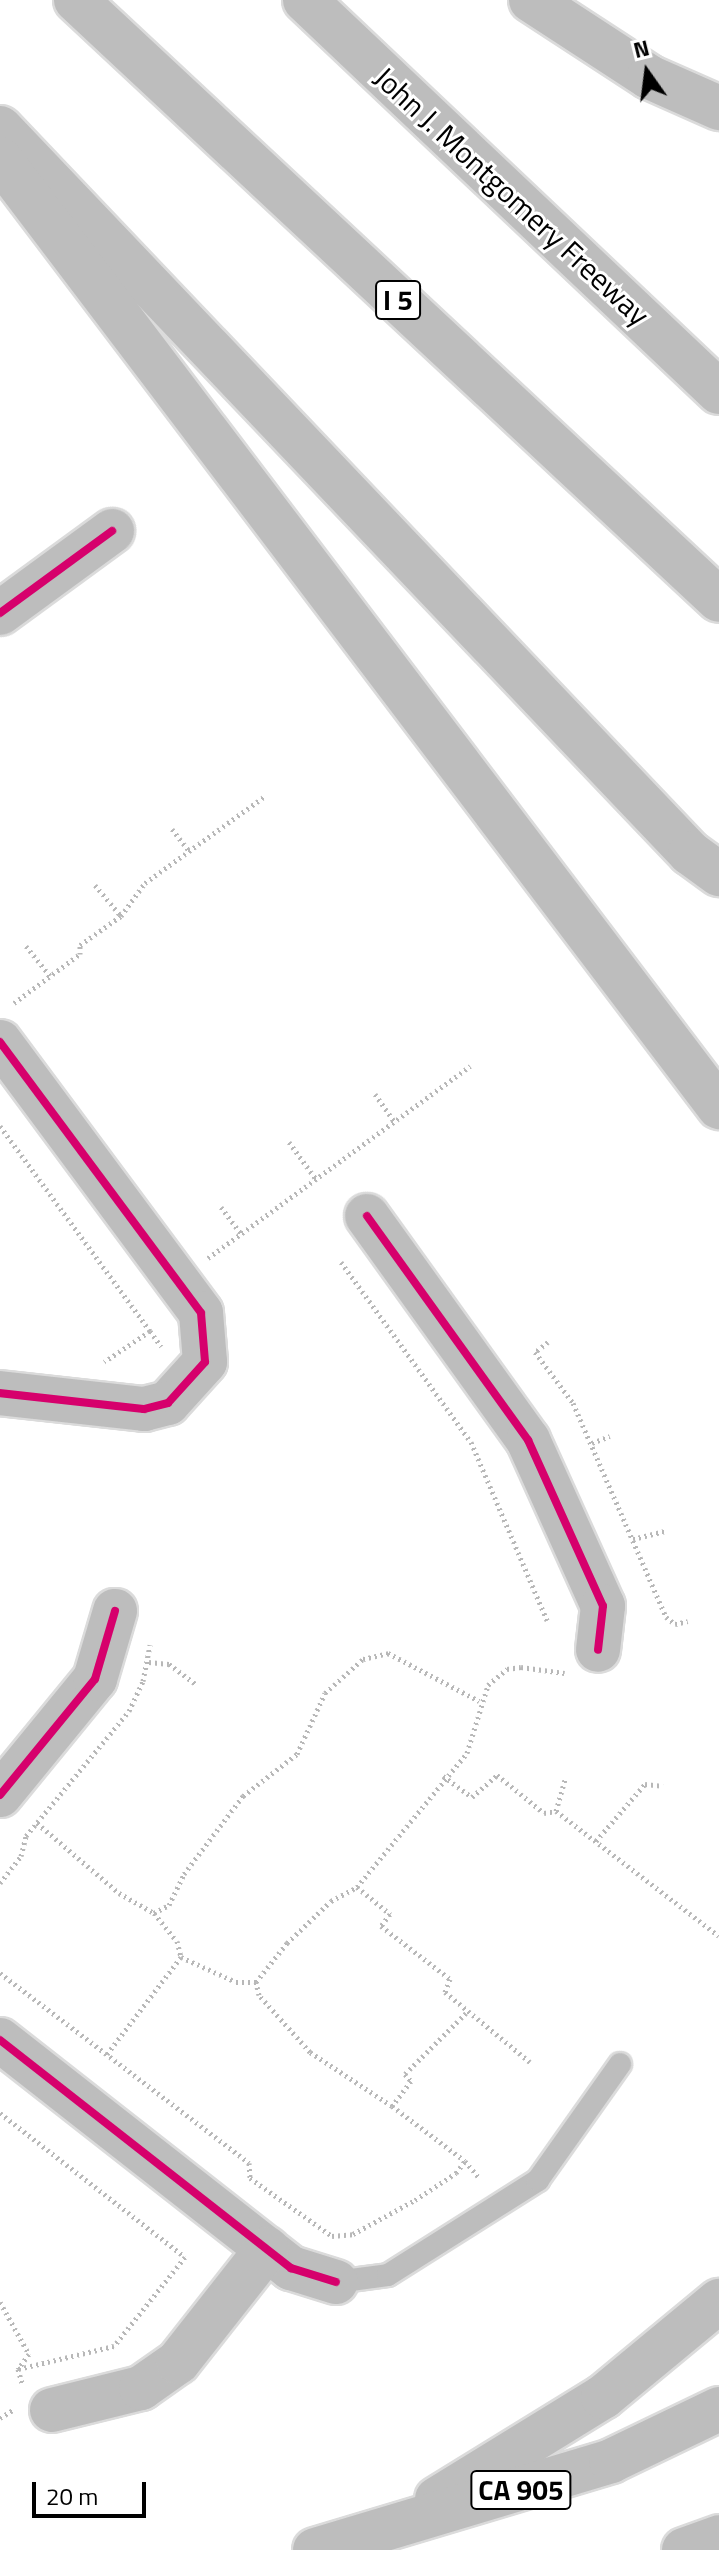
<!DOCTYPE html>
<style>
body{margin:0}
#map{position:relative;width:719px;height:2550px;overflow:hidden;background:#fff;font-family:"Titillium Web",sans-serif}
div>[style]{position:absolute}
.path>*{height:5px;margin-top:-2.5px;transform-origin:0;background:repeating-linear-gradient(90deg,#b8b8b8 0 2px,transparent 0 6px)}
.roads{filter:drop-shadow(2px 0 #dbdbdb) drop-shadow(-2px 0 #dbdbdb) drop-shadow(0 2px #dbdbdb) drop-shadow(0 -2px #dbdbdb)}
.service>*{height:22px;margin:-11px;padding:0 11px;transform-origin:11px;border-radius:11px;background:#bdbdbd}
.minor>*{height:44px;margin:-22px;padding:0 22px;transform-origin:22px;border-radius:22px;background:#bdbdbd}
.motorway>*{height:44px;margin:-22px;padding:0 22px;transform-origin:22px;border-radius:22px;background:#bdbdbd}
.cycleway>*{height:8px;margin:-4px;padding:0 4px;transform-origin:4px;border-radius:4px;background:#d6006c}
span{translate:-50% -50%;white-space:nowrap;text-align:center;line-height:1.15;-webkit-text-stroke:6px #fff;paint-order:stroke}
.shield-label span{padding:2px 6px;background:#fff;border:2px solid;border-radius:6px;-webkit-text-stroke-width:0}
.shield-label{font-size:28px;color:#000;font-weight:700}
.street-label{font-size:30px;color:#000}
.north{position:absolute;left:607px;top:32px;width:80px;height:80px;-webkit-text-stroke:6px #fff;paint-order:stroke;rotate:346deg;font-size:22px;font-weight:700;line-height:32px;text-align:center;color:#000}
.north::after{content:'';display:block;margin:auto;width:28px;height:36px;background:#000;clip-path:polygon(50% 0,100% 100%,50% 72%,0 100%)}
.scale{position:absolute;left:32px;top:2482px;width:114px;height:36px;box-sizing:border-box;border:4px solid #000;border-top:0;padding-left:10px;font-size:24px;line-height:28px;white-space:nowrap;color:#000;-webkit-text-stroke:6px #fff;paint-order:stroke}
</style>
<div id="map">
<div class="path">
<div style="left:172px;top:829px;width:28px;rotate:52deg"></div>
<div style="left:95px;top:885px;width:40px;rotate:50deg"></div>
<div style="left:26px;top:946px;width:38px;rotate:51deg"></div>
<div style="left:14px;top:1003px;width:82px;rotate:-36.6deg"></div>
<div style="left:80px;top:954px;width:9px;rotate:-90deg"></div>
<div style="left:80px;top:945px;width:50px;rotate:-35.3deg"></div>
<div style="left:121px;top:916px;width:41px;rotate:-54deg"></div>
<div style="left:145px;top:883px;width:147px;rotate:-35.9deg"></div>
<div style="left:375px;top:1094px;width:33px;rotate:55deg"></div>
<div style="left:0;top:1126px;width:254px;rotate:53.8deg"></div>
<div style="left:150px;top:1331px;width:55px;rotate:146deg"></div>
<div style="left:289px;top:1142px;width:46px;rotate:53.9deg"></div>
<div style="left:221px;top:1207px;width:34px;rotate:53deg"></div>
<div style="left:208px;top:1258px;width:325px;rotate:-36.2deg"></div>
<div style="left:341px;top:1262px;width:222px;rotate:54.2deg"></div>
<div style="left:471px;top:1442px;width:194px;rotate:66.9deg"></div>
<div style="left:150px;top:1331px;width:19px;rotate:54deg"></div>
<div style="left:548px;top:1342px;width:16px;rotate:142deg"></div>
<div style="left:535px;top:1352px;width:64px;rotate:53.3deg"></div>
<div style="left:573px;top:1403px;width:233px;rotate:66.5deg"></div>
<div style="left:666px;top:1617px;width:11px;rotate:38deg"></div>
<div style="left:675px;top:1624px;width:13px;rotate:-13deg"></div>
<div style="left:592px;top:1443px;width:19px;rotate:-21deg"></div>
<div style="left:633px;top:1539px;width:34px;rotate:-14deg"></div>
<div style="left:149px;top:1662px;width:20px;rotate:6deg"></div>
<div style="left:169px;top:1664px;width:35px;rotate:37deg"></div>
<div style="left:443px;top:1776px;width:36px;rotate:36deg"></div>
<div style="left:472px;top:1797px;width:33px;rotate:-41deg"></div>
<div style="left:497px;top:1775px;width:60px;rotate:39deg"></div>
<div style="left:544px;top:1813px;width:12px;rotate:-9deg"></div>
<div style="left:556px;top:1811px;width:205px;rotate:37.5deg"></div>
<div style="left:556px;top:1811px;width:35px;rotate:-74deg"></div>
<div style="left:37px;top:1823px;width:108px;rotate:40.5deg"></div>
<div style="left:119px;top:1893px;width:40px;rotate:29.7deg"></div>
<div style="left:154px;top:1913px;width:36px;rotate:51deg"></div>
<div style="left:177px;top:1941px;width:16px;rotate:76deg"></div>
<div style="left:181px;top:1957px;width:122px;rotate:127.3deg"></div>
<div style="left:596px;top:1841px;width:75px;rotate:-49.3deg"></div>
<div style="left:645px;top:1784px;width:18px;rotate:6deg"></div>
<div style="left:0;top:1883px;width:34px;rotate:-52deg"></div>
<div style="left:21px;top:1856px;width:21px;rotate:-76deg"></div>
<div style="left:26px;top:1836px;width:162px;rotate:-50.5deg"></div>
<div style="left:129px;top:1711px;width:33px;rotate:-65deg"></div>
<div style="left:143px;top:1681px;width:37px;rotate:-79deg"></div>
<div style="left:357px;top:1887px;width:173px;rotate:-50.6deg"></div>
<div style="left:467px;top:1753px;width:71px;rotate:-72.8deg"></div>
<div style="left:488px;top:1685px;width:25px;rotate:-40deg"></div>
<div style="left:507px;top:1669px;width:14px;rotate:-8deg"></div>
<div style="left:521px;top:1667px;width:44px;rotate:7.8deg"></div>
<div style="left:154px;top:1913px;width:17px;rotate:-28deg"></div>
<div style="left:169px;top:1905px;width:34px;rotate:-64deg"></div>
<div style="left:184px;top:1874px;width:98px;rotate:-52.9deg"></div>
<div style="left:243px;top:1796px;width:68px;rotate:-37.9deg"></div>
<div style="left:297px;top:1754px;width:67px;rotate:-65.3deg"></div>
<div style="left:325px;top:1693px;width:51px;rotate:-41.8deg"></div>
<div style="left:363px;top:1659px;width:26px;rotate:-13deg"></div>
<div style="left:388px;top:1653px;width:103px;rotate:27.8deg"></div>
<div style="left:181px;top:1957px;width:60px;rotate:24.4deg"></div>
<div style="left:236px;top:1982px;width:20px"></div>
<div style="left:0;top:1973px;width:313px;rotate:37.3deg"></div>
<div style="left:249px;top:2163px;width:15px;rotate:86deg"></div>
<div style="left:250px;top:2178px;width:100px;rotate:35.3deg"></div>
<div style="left:332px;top:2236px;width:21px;rotate:-5deg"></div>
<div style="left:353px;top:2234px;width:71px;rotate:-28.7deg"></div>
<div style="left:415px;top:2200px;width:49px;rotate:-33.4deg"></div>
<div style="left:456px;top:2173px;width:15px;rotate:-53deg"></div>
<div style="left:466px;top:2013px;width:86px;rotate:135deg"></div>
<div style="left:405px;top:2074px;width:9px;rotate:49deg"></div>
<div style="left:411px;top:2081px;width:31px;rotate:127deg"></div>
<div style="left:392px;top:2106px;width:91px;rotate:37deg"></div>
<div style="left:465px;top:2161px;width:23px;rotate:50deg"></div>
<div style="left:392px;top:2106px;width:98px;rotate:-146.6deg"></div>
<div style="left:310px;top:2052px;width:76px;rotate:-131.8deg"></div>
<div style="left:259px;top:1995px;width:13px;rotate:-103deg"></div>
<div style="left:256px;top:1982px;width:50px;rotate:-51.5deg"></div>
<div style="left:287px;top:1943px;width:61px;rotate:-43.7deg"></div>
<div style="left:331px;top:1901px;width:30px;rotate:-28deg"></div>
<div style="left:357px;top:1887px;width:43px;rotate:39.3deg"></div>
<div style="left:390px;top:1914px;width:15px;rotate:127deg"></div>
<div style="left:381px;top:1926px;width:87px;rotate:37.5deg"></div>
<div style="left:450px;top:1979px;width:14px;rotate:111deg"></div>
<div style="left:445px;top:1992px;width:110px;rotate:39.5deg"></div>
<div style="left:0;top:2113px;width:234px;rotate:37.9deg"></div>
<div style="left:185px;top:2257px;width:114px;rotate:128.6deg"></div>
<div style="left:114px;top:2346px;width:99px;rotate:166.5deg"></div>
<div style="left:0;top:2302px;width:60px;rotate:60.9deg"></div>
<div style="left:29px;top:2354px;width:19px;rotate:126deg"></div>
<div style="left:18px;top:2369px;width:15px;rotate:74deg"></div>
<div style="left:0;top:2418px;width:15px;rotate:-32deg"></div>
</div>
<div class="roads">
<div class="service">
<div style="left:336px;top:2282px;width:52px;rotate:-7.7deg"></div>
<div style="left:388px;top:2275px;width:178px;rotate:-32.3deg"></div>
<div style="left:538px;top:2180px;width:142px;rotate:-54.7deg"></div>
</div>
<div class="minor">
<div style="left:0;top:613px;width:139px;rotate:-36.2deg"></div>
<div style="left:0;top:1042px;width:337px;rotate:53.4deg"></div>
<div style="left:201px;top:1313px;width:49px;rotate:85.3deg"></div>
<div style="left:205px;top:1362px;width:55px;rotate:132.1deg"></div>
<div style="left:168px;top:1403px;width:25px;rotate:166deg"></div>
<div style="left:144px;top:1409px;width:145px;rotate:-173.7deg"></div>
<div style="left:367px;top:1216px;width:276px;rotate:54.3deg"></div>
<div style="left:528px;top:1440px;width:182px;rotate:65.7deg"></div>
<div style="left:603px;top:1606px;width:44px;rotate:96.5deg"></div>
<div style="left:0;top:1795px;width:150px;rotate:-50.7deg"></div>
<div style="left:95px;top:1679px;width:71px;rotate:-73.6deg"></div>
<div style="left:0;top:2040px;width:370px;rotate:38.1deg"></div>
<div style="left:291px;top:2268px;width:47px;rotate:17.3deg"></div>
<div style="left:52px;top:2410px;width:92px;rotate:-13.9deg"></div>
<div style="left:141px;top:2388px;width:45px;rotate:-35.1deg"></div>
<div style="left:178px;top:2362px;width:144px;rotate:-51.8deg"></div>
</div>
<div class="motorway">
<div style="left:76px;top:0;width:879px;rotate:43.02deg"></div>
<div style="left:305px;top:0;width:570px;rotate:43.44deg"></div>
<div style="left:531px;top:0;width:141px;rotate:33.1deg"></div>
<div style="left:649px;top:77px;width:77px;rotate:23.9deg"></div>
<div style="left:0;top:128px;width:1001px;rotate:46.42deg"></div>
<div style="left:690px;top:853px;width:36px;rotate:36deg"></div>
<div style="left:0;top:159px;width:1190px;rotate:52.82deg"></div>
<div style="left:437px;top:2499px;width:195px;rotate:-31.6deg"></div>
<div style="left:603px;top:2397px;width:151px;rotate:-39.6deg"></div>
<div style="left:315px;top:2550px;width:309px;rotate:-16.7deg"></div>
<div style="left:611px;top:2461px;width:120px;rotate:-25.7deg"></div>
<div style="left:684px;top:2550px;width:37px;rotate:-20deg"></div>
</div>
</div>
<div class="cycleway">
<div style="left:0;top:613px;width:139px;rotate:-36.2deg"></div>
<div style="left:0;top:1042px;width:337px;rotate:53.4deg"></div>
<div style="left:201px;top:1313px;width:49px;rotate:85.3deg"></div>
<div style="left:205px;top:1362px;width:55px;rotate:132.1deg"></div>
<div style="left:168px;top:1403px;width:25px;rotate:166deg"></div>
<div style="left:144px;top:1409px;width:145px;rotate:-173.7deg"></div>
<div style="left:367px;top:1216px;width:276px;rotate:54.3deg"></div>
<div style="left:528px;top:1440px;width:182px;rotate:65.7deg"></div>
<div style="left:603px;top:1606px;width:44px;rotate:96.5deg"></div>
<div style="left:0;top:1795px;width:150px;rotate:-50.7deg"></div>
<div style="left:95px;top:1679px;width:71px;rotate:-73.6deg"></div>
<div style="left:0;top:2040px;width:370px;rotate:38.1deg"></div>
<div style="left:291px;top:2268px;width:47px;rotate:17.3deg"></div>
</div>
<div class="shield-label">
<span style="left:398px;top:300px">I 5</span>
<span style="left:521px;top:2490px">CA 905</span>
</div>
<div class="street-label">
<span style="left:512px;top:196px;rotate:43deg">John J. Montgomery Freeway</span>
</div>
<div class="north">N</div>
<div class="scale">20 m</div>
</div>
